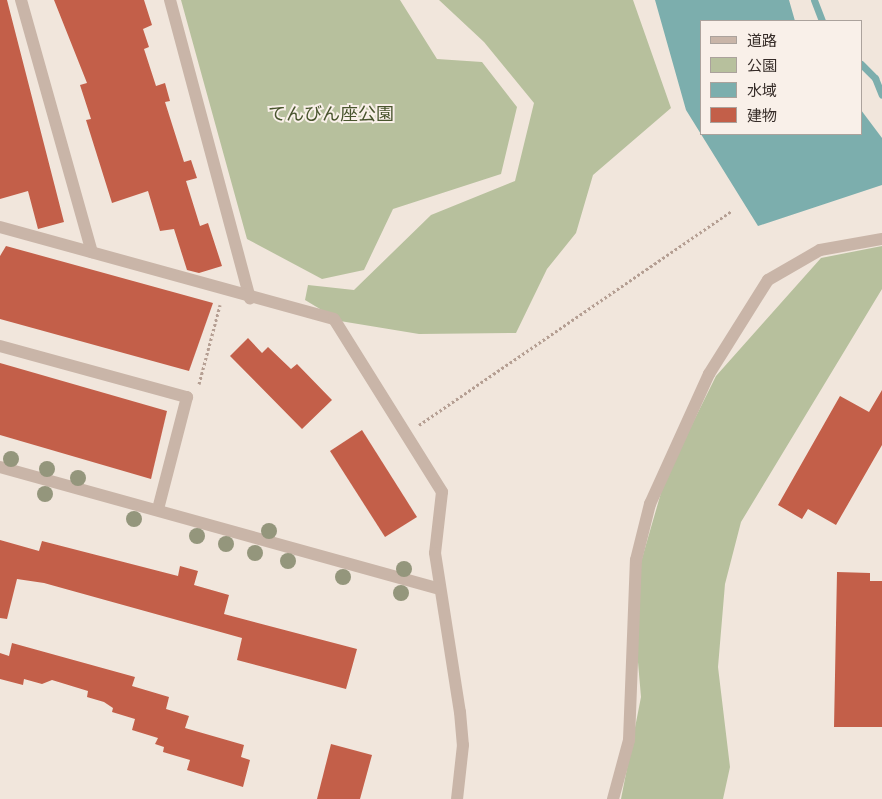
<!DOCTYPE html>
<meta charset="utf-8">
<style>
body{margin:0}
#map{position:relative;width:882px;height:799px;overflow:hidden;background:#f1e6dc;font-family:"PT Sans Narrow","Noto Sans JP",sans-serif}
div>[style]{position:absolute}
.green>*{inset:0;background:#b7c09d}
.water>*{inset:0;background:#7caead}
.stream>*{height:7px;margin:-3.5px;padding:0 3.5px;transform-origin:3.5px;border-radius:3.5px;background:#7caead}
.building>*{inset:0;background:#c35f49}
.path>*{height:3px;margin-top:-1.5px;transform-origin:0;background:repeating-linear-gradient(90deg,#b59f93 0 2.5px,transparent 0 5px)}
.minor>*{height:12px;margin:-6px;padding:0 6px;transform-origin:6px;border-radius:6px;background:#c9b5a8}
.tertiary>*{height:12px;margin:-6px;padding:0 6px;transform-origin:6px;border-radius:6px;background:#c9b5a8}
.trees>*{width:16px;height:16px;margin:-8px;border-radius:50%;background:#94967c}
span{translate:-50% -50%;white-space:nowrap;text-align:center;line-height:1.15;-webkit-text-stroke:4px #f9f0e9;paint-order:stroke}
.park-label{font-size:18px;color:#48542d}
.legend{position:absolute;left:700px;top:20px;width:162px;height:115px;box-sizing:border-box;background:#f9f0e9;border:1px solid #aba29c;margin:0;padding:6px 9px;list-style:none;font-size:15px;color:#362c28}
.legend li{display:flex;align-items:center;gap:10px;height:25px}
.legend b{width:25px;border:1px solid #aba29c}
</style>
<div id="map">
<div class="green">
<div style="clip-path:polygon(181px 0,400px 0,437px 59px,482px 62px,517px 107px,501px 174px,393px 209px,364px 270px,322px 279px,247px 239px)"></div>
<div style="clip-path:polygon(439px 0,633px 0,671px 108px,593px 175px,576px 233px,547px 269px,516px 333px,419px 334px,340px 321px,305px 300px,308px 285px,354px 290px,431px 215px,515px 181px,534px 103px,484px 42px)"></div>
<div style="clip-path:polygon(882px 246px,882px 289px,741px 522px,725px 584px,718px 667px,730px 767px,723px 799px,621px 799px,641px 697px,632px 593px,665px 479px,716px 376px,821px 258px)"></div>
</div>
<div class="water">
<div style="clip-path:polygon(655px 0,789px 0,795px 21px,701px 21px,701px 134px,861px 134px,861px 110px,882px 138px,882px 185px,758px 226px,686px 110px)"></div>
</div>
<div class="stream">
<div style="left:814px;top:0;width:22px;rotate:69deg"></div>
<div style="left:861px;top:64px;width:20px;rotate:45deg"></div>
<div style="left:875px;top:78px;width:18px;rotate:68deg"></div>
</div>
<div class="building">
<div style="clip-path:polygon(0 0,7px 0,64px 222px,38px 229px,28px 191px,0 199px)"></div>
<div style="clip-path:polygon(54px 0,144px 0,152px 25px,143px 29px,149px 47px,144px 49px,156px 86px,165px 83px,170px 101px,165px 102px,184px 162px,191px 160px,197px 178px,186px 181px,200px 226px,208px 223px,222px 266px,199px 273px,187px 270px,174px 229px,160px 231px,148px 191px,112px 203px,86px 120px,91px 119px,80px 85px,87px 83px)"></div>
<div style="clip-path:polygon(6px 246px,213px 303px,189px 371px,0 319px,0 256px)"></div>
<div style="clip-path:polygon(248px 338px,262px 353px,268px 347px,291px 369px,297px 364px,332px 400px,302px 429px,230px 356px)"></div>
<div style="clip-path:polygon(0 363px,167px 411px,151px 479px,0 435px)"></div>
<div style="clip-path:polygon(882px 390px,882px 445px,836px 525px,808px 509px,802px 519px,778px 505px,840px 396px,869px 412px)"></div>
<div style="clip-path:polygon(362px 430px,417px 517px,385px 537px,330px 451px)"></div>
<div style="clip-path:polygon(0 540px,39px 551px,42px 541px,178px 576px,180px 566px,198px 571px,194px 585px,229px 595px,224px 614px,357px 649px,346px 689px,237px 660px,242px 638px,44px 583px,17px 579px,7px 619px,0 618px)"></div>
<div style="clip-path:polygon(837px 572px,870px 573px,870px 581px,882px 581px,882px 727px,834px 727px)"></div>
<div style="clip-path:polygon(12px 643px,135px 677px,132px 686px,169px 697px,166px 709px,189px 716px,185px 728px,244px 745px,241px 757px,250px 760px,243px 787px,187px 770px,190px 760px,163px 752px,164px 747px,155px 744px,158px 738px,132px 730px,135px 719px,112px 712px,113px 708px,104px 702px,87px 697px,88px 691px,52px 680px,42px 684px,24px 679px,23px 685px,0 679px,0 653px,9px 656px)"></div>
<div style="clip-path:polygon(331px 744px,372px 755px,360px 799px,317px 799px)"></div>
</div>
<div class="path">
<div style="left:199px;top:384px;width:82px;rotate:-75.1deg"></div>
<div style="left:419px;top:425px;width:379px;rotate:-34.4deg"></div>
</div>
<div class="minor">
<div style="left:21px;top:0;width:262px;rotate:74.3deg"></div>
<div style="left:170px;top:0;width:309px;rotate:75deg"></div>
<div style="left:0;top:227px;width:346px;rotate:15.4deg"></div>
<div style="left:334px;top:319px;width:204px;rotate:58deg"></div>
<div style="left:442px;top:492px;width:61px;rotate:96.5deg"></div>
<div style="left:435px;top:553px;width:161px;rotate:81.1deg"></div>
<div style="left:460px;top:712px;width:33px;rotate:85deg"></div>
<div style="left:463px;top:745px;width:54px;rotate:96.3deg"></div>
<div style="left:0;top:346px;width:194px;rotate:15.3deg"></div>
<div style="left:187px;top:397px;width:116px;rotate:104.5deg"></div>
<div style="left:0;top:467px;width:456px;rotate:15.5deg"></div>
</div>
<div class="tertiary">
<div style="left:613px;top:799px;width:61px;rotate:-74.8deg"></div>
<div style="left:629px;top:740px;width:180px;rotate:-87.8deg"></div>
<div style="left:636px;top:560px;width:58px;rotate:-76deg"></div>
<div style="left:650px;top:504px;width:143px;rotate:-65.6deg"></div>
<div style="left:709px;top:374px;width:111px;rotate:-57.9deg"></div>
<div style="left:768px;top:280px;width:60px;rotate:-30deg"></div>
<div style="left:820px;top:250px;width:63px;rotate:-10.1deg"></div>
</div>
<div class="trees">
<div style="left:11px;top:459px"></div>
<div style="left:47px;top:469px"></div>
<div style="left:78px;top:478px"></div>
<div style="left:45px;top:494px"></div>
<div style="left:134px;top:519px"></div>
<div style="left:269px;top:531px"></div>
<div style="left:197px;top:536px"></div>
<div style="left:226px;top:544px"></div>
<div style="left:255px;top:553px"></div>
<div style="left:288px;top:561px"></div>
<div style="left:404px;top:569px"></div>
<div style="left:343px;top:577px"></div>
<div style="left:401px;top:593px"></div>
</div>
<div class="park-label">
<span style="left:331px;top:114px">てんびん座公園</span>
</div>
<ul class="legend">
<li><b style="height:6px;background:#c9b5a8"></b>道路</li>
<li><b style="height:14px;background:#b7c09d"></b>公園</li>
<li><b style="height:14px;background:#7caead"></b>水域</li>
<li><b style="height:14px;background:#c35f49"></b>建物</li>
</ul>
</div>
